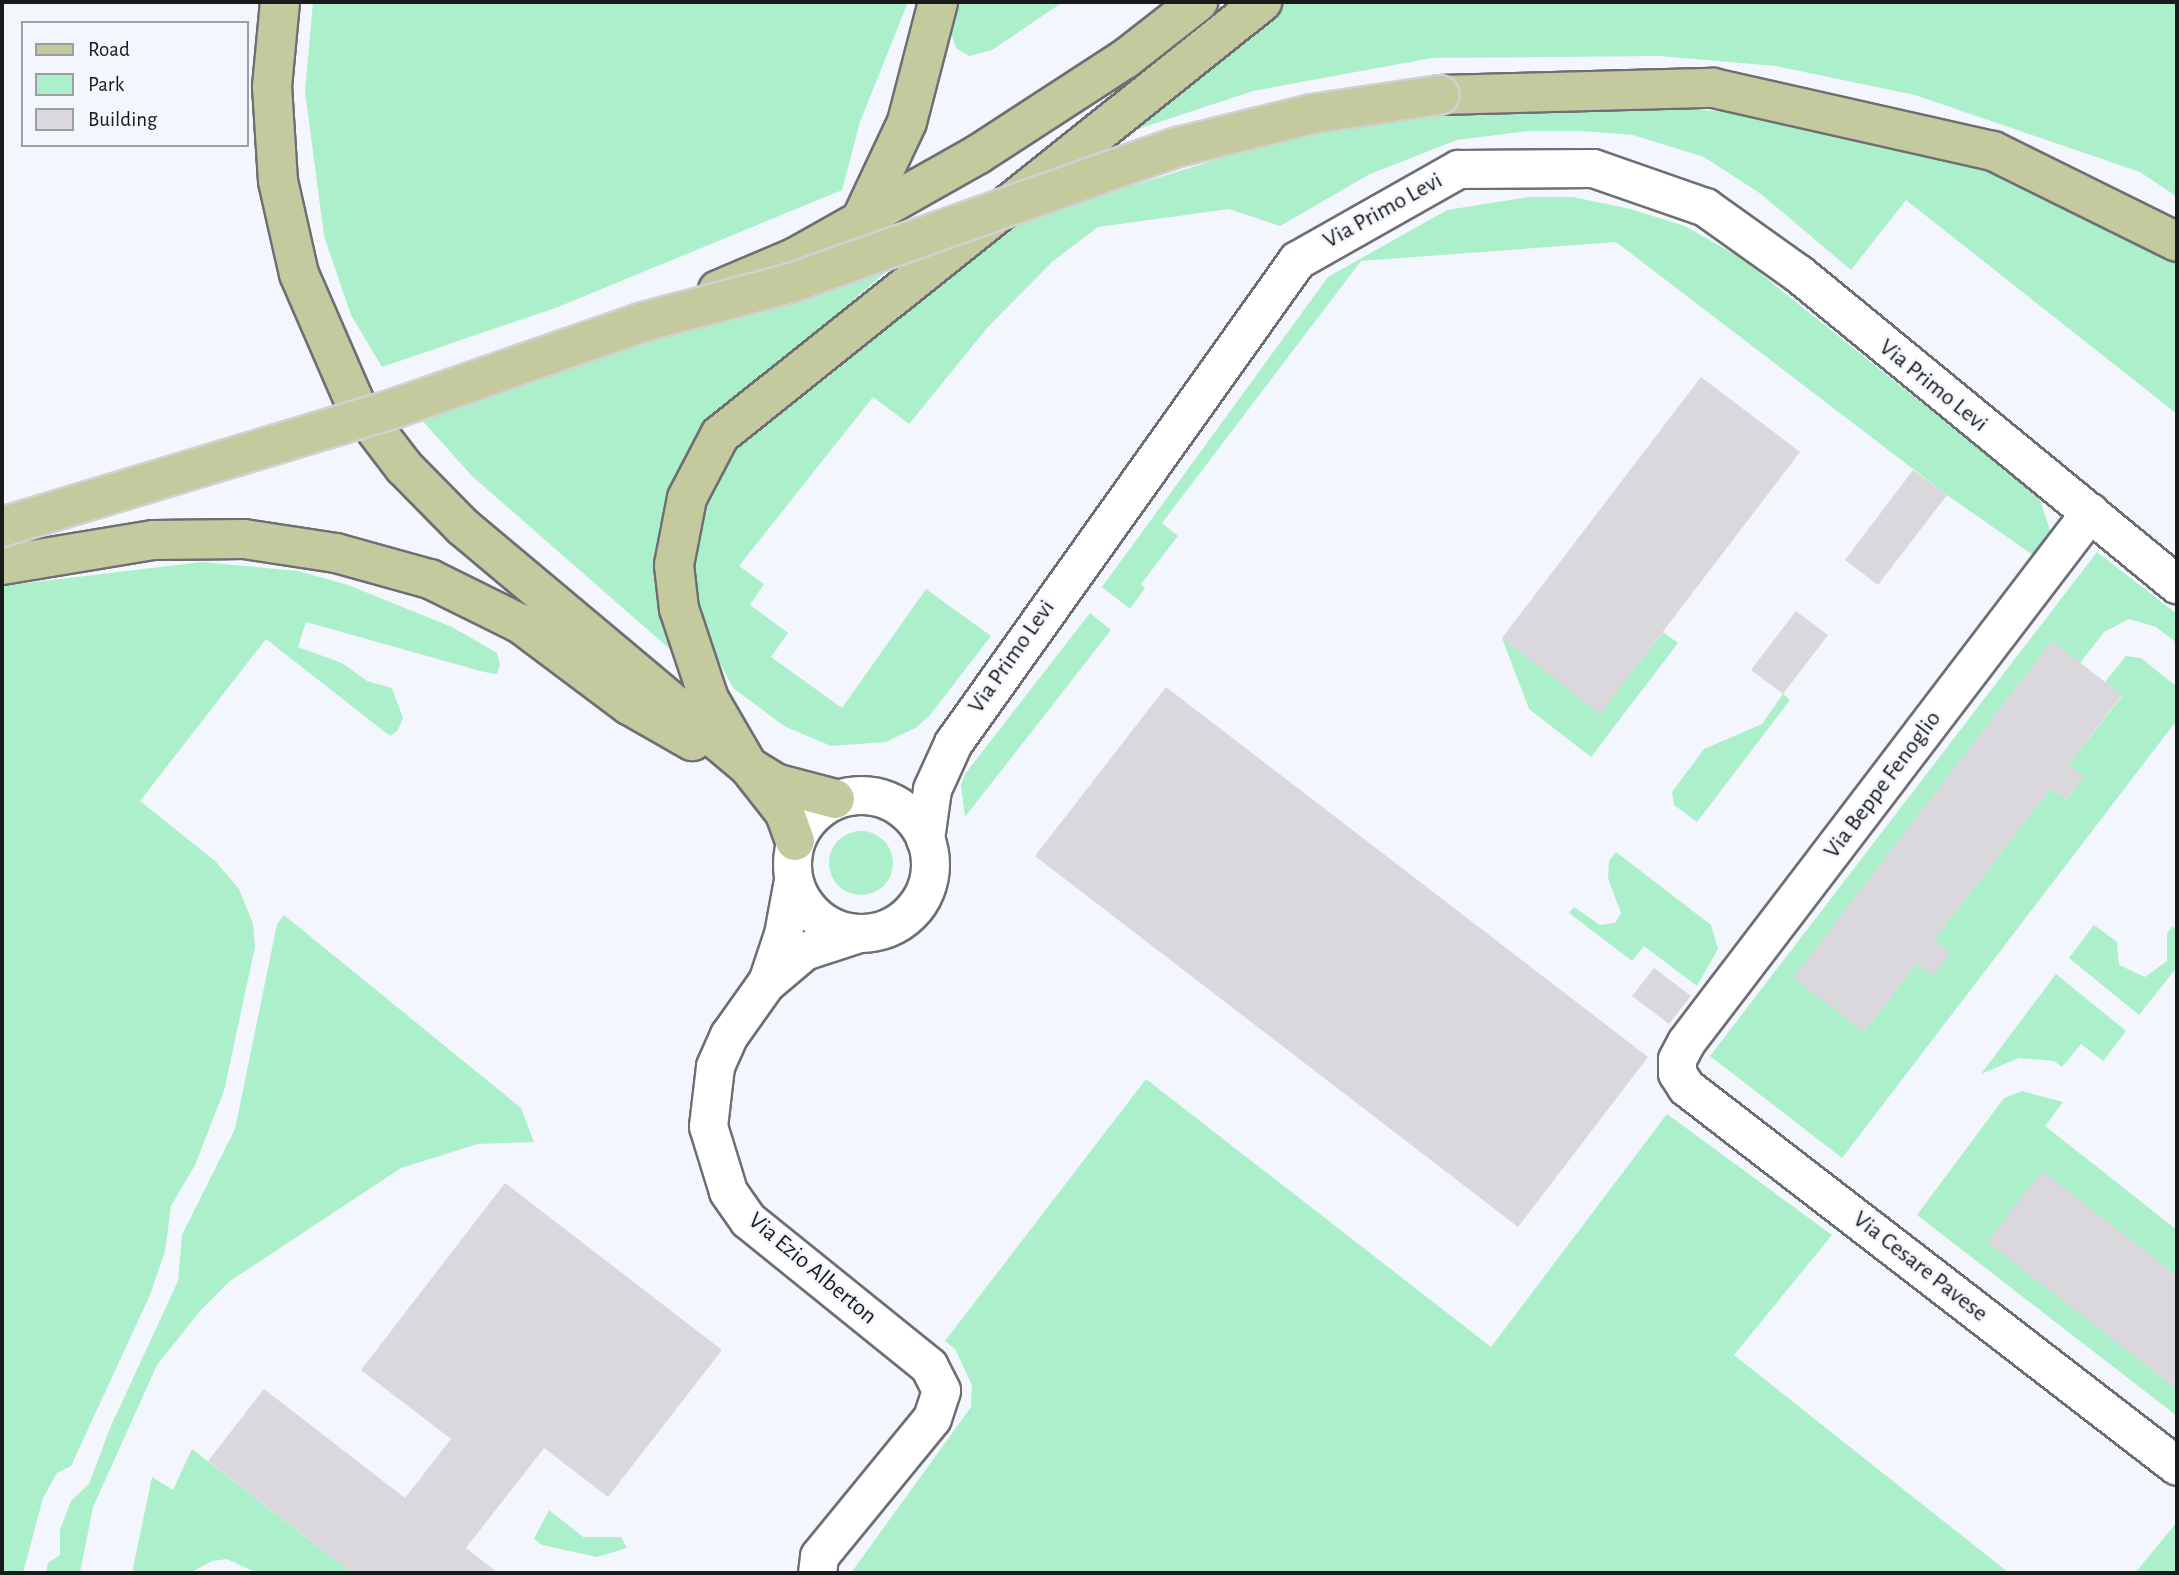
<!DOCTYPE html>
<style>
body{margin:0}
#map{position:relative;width:2179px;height:1575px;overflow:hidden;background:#f3f6fc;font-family:"Alegreya Sans",sans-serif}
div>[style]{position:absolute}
.green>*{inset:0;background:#acf0cb}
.round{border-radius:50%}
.building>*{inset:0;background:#dbd8dd}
.roads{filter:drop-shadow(2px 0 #6d6f74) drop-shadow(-2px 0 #6d6f74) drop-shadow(0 2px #6d6f74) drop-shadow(0 -2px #6d6f74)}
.street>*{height:37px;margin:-18.5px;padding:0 18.5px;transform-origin:18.5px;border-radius:18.5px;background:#fff}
.street>.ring{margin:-18.5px;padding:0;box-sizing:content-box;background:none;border:37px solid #fff;border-radius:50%}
.primary>*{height:38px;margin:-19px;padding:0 19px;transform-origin:19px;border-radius:19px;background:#c4ca9d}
.bridges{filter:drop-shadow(2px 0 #d1d1d2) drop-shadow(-2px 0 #d1d1d2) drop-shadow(0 2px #d1d1d2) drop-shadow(0 -2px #d1d1d2)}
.primary-bridge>*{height:38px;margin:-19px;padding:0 19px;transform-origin:19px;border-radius:19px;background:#c4ca9d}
span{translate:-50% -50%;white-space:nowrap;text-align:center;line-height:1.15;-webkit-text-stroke:5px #f3f6fc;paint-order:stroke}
.street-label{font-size:24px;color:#191a1c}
.frame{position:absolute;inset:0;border:4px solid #191a1c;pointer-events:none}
.legend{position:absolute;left:21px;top:21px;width:228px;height:126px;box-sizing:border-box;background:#f3f6fc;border:2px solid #9c9ea2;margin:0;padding:9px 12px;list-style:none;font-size:21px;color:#191a1c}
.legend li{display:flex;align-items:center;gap:14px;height:35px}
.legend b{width:35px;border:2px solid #9c9ea2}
</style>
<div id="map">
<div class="green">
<div style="clip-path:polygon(313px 2px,908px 2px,860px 122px,842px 190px,558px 307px,382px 367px,351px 315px,324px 236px,305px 91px)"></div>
<div style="clip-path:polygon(958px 2px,1063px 2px,992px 50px,969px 56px,956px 48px,950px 30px)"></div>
<div style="clip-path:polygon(1285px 2px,2177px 2px,2177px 197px,2140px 172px,1915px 95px,1776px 66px,1659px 56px,1432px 58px,1253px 91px,1120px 135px)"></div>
<div style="clip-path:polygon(1634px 104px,1773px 116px,1902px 144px,1988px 172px,2177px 259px,2177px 414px,1906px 200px,1851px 270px,1761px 194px,1704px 157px,1633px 135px,1582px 131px,1528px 131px,1457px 140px,1370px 174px,1280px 226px,1229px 209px,1098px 227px,1053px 261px,988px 327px,909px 424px,873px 397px,739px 566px,764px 584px,750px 605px,788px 633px,771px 657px,842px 708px,926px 589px,991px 636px,930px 715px,917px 727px,886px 742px,831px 746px,784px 726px,733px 688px,709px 641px,695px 582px,699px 520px,714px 480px,734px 448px,832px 374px,999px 227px,1305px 132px,1425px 113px)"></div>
<div style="clip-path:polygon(1529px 197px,1573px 197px,1630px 209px,1685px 226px,1741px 258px,2039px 497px,2051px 533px,2040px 560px,1947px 495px,1616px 242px,1361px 261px,1162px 523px,1178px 536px,1141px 584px,1145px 588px,1130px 609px,1102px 587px,1328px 277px,1447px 210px)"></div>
<div style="clip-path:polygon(912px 249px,699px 435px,680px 467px,659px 527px,661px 596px,672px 651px,472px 476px,411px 408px)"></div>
<div style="clip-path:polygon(2097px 552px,2177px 614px,2177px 643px,2156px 627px,2129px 619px,2104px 632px,2080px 663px,2052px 641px,1794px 977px,1864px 1032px,1917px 963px,1933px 975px,1950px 953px,1934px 940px,2051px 788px,2066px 800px,2083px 778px,2068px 765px,2122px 696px,2105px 682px,2126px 656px,2141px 658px,2177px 687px,2177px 720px,1842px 1158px,1710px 1056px)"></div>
<div style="clip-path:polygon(202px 562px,298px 571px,348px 585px,452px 627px,497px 653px,500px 665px,497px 674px,484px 672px,306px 622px,298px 647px,342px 663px,367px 681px,392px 688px,403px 718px,398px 730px,390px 736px,266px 639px,140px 801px,215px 861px,239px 889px,253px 924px,255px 947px,224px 1091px,195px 1165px,171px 1206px,165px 1251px,150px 1295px,71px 1466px,57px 1473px,43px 1498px,23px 1573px,2px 1573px,2px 586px)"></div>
<div style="clip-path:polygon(1090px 613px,1111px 630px,965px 817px,961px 785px,965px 774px)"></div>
<div style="clip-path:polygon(1663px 632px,1678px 643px,1591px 757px,1529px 709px,1502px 638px,1600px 713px)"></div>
<div style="clip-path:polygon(1783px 694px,1790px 700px,1697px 822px,1674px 805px,1672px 792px,1704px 749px,1762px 724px)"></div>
<div class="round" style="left:829px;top:831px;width:64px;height:64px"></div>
<div style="clip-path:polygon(1616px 852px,1711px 925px,1718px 949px,1697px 986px,1644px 946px,1632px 961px,1569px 913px,1574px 907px,1600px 925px,1615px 923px,1621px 913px,1608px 878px,1609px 861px)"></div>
<div style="clip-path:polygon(284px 915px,521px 1108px,534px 1142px,478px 1144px,401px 1168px,230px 1281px,200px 1311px,157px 1365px,93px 1507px,80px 1573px,46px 1573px,48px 1563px,60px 1555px,60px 1530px,71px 1501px,89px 1484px,110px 1428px,178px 1281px,182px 1235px,235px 1129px,277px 924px)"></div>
<div style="clip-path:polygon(2094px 925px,2117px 942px,2119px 965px,2145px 977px,2167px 961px,2167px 934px,2172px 926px,2177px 930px,2177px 967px,2139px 1015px,2069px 958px)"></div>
<div style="clip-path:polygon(2056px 974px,2126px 1031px,2103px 1061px,2081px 1044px,2062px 1067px,2054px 1061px,2019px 1058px,1981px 1074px)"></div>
<div style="clip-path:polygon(1146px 1079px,1491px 1347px,1667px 1114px,1832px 1235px,1734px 1355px,2009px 1573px,851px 1573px,971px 1407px,972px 1385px,955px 1349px,945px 1341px)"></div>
<div style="clip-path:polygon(2022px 1091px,2063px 1102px,2045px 1126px,2177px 1230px,2177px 1276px,2042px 1172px,1988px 1242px,2177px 1389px,2177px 1416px,1917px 1215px,2004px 1098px)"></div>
<div style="clip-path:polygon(192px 1449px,352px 1573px,257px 1573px,227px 1559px,212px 1561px,190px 1573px,132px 1573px,152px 1477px,173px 1490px)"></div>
<div style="clip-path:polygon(549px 1510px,583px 1537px,621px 1537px,627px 1548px,597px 1557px,542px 1545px,534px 1539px)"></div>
<div style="clip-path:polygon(2177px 1522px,2177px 1573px,2135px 1573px)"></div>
</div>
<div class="building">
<div style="clip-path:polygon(1701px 377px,1800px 452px,1600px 714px,1502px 638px)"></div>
<div style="clip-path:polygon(1913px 470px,1947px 495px,1878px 585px,1845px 560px)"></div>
<div style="clip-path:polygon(1796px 611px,1828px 635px,1783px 694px,1751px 670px)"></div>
<div style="clip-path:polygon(2052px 641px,2122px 695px,2068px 765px,2084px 777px,2066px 800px,2051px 788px,1934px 940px,1950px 953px,1933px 976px,1917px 963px,1864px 1032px,1793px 978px)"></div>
<div style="clip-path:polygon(1166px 687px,1648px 1057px,1518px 1227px,1035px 856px)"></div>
<div style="clip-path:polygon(1654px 968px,1691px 996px,1669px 1024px,1632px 996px)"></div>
<div style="clip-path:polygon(2042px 1171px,2177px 1276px,2177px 1389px,1987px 1242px)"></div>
<div style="clip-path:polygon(505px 1183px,722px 1350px,608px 1497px,544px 1448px,466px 1548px,498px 1573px,352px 1573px,208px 1461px,264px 1389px,405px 1498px,451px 1439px,361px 1370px)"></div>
</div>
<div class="roads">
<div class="street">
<div style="left:2090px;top:512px;width:666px;rotate:127.32deg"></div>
<div style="left:1686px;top:1042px;width:19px;rotate:118deg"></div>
<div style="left:1677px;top:1059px;width:14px;rotate:90deg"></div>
<div style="left:1677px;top:1073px;width:17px;rotate:57deg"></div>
<div style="left:1686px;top:1087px;width:620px;rotate:37.66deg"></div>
<div class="ring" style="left:792px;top:795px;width:101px;height:101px"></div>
<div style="left:925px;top:839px;width:50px;rotate:-82deg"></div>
<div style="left:932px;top:789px;width:51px;rotate:-65.5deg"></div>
<div style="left:953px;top:743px;width:593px;rotate:-54.54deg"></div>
<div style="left:1297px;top:260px;width:185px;rotate:-29.5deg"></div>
<div style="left:1458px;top:169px;width:135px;rotate:-0.4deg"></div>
<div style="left:1593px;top:168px;width:119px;rotate:19.2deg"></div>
<div style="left:1705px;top:207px;width:115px;rotate:35.5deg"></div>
<div style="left:1799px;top:274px;width:489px;rotate:39.4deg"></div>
<div style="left:767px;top:982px;width:51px;rotate:-71.6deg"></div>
<div style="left:783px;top:934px;width:55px;rotate:-79.5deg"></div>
<div style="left:817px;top:1573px;width:17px;rotate:-83deg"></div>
<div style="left:819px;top:1556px;width:178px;rotate:-50.7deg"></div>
<div style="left:932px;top:1418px;width:29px;rotate:-72deg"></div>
<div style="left:941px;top:1390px;width:27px;rotate:-117deg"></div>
<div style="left:929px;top:1366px;width:233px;rotate:-141.1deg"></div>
<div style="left:748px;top:1220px;width:35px;rotate:-125deg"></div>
<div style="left:728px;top:1191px;width:68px;rotate:-107.1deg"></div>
<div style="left:708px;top:1126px;width:60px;rotate:-83.3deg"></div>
<div style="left:715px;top:1066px;width:34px;rotate:-66deg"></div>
<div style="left:729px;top:1035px;width:64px;rotate:-54.6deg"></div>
<div style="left:766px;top:983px;width:50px;rotate:-40.1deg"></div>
<div style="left:804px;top:951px;width:55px;rotate:-18.1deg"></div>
</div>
<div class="primary">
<div style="left:280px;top:2px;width:84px;rotate:95.4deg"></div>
<div style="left:272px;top:86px;width:95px;rotate:86.4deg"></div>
<div style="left:278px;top:181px;width:95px;rotate:77.3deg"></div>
<div style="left:299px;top:274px;width:141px;rotate:66.5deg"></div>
<div style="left:355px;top:403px;width:81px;rotate:52.6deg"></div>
<div style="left:404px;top:467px;width:84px;rotate:45.5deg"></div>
<div style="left:463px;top:527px;width:372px;rotate:40deg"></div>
<div style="left:748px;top:766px;width:32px;rotate:32deg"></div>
<div style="left:775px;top:783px;width:62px;rotate:14.9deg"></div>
<div style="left:1440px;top:95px;width:273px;rotate:-1.5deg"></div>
<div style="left:1713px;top:88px;width:287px;rotate:12.7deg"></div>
<div style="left:1993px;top:151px;width:205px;rotate:26.3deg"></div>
<div style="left:860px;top:222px;width:110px;rotate:-64.8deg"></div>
<div style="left:907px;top:122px;width:124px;rotate:-75.5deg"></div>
<div style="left:718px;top:290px;width:85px;rotate:-22.9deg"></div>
<div style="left:796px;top:257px;width:208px;rotate:-29.4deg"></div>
<div style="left:977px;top:155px;width:176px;rotate:-33deg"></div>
<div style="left:1125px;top:59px;width:93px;rotate:-38deg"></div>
<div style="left:2px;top:565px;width:153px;rotate:-9.4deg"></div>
<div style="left:153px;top:540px;width:91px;rotate:-0.6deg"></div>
<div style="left:244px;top:539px;width:93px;rotate:8.7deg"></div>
<div style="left:336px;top:553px;width:98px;rotate:15.5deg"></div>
<div style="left:430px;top:579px;width:102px;rotate:26.3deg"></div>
<div style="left:521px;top:624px;width:135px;rotate:36.9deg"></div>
<div style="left:629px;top:705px;width:73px;rotate:29.7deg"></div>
<div style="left:795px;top:841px;width:30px;rotate:-110deg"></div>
<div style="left:785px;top:813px;width:60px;rotate:-128.2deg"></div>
<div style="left:748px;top:766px;width:78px;rotate:-120.2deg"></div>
<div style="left:709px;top:699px;width:95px;rotate:-108.4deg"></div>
<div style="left:679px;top:609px;width:44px;rotate:-96.5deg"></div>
<div style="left:674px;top:565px;width:68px;rotate:-79deg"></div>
<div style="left:687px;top:498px;width:71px;rotate:-62.4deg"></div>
<div style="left:720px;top:435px;width:694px;rotate:-38.62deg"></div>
</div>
</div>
<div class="bridges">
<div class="primary-bridge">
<div style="left:2px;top:527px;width:412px;rotate:-16.8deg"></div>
<div style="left:396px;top:408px;width:262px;rotate:-19.2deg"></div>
<div style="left:643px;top:322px;width:153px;rotate:-14.8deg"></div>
<div style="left:791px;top:283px;width:410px;rotate:-19.4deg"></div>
<div style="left:1178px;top:147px;width:137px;rotate:-13.9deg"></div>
<div style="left:1311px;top:114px;width:130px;rotate:-8.4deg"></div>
</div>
</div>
<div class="street-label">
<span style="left:1383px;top:211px;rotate:-29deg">Via Primo Levi</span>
<span style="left:1933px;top:386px;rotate:39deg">Via Primo Levi</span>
<span style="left:1012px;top:657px;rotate:-55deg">Via Primo Levi</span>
<span style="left:1883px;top:785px;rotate:-53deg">Via Beppe Fenoglio</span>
<span style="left:1920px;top:1267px;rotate:38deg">Via Cesare Pavese</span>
<span style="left:812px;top:1269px;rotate:40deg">Via Ezio Alberton</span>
</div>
<div class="frame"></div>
<ul class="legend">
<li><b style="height:9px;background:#c4ca9d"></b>Road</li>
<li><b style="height:19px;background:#acf0cb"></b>Park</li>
<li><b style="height:19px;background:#dbd8dd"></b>Building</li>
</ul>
</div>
